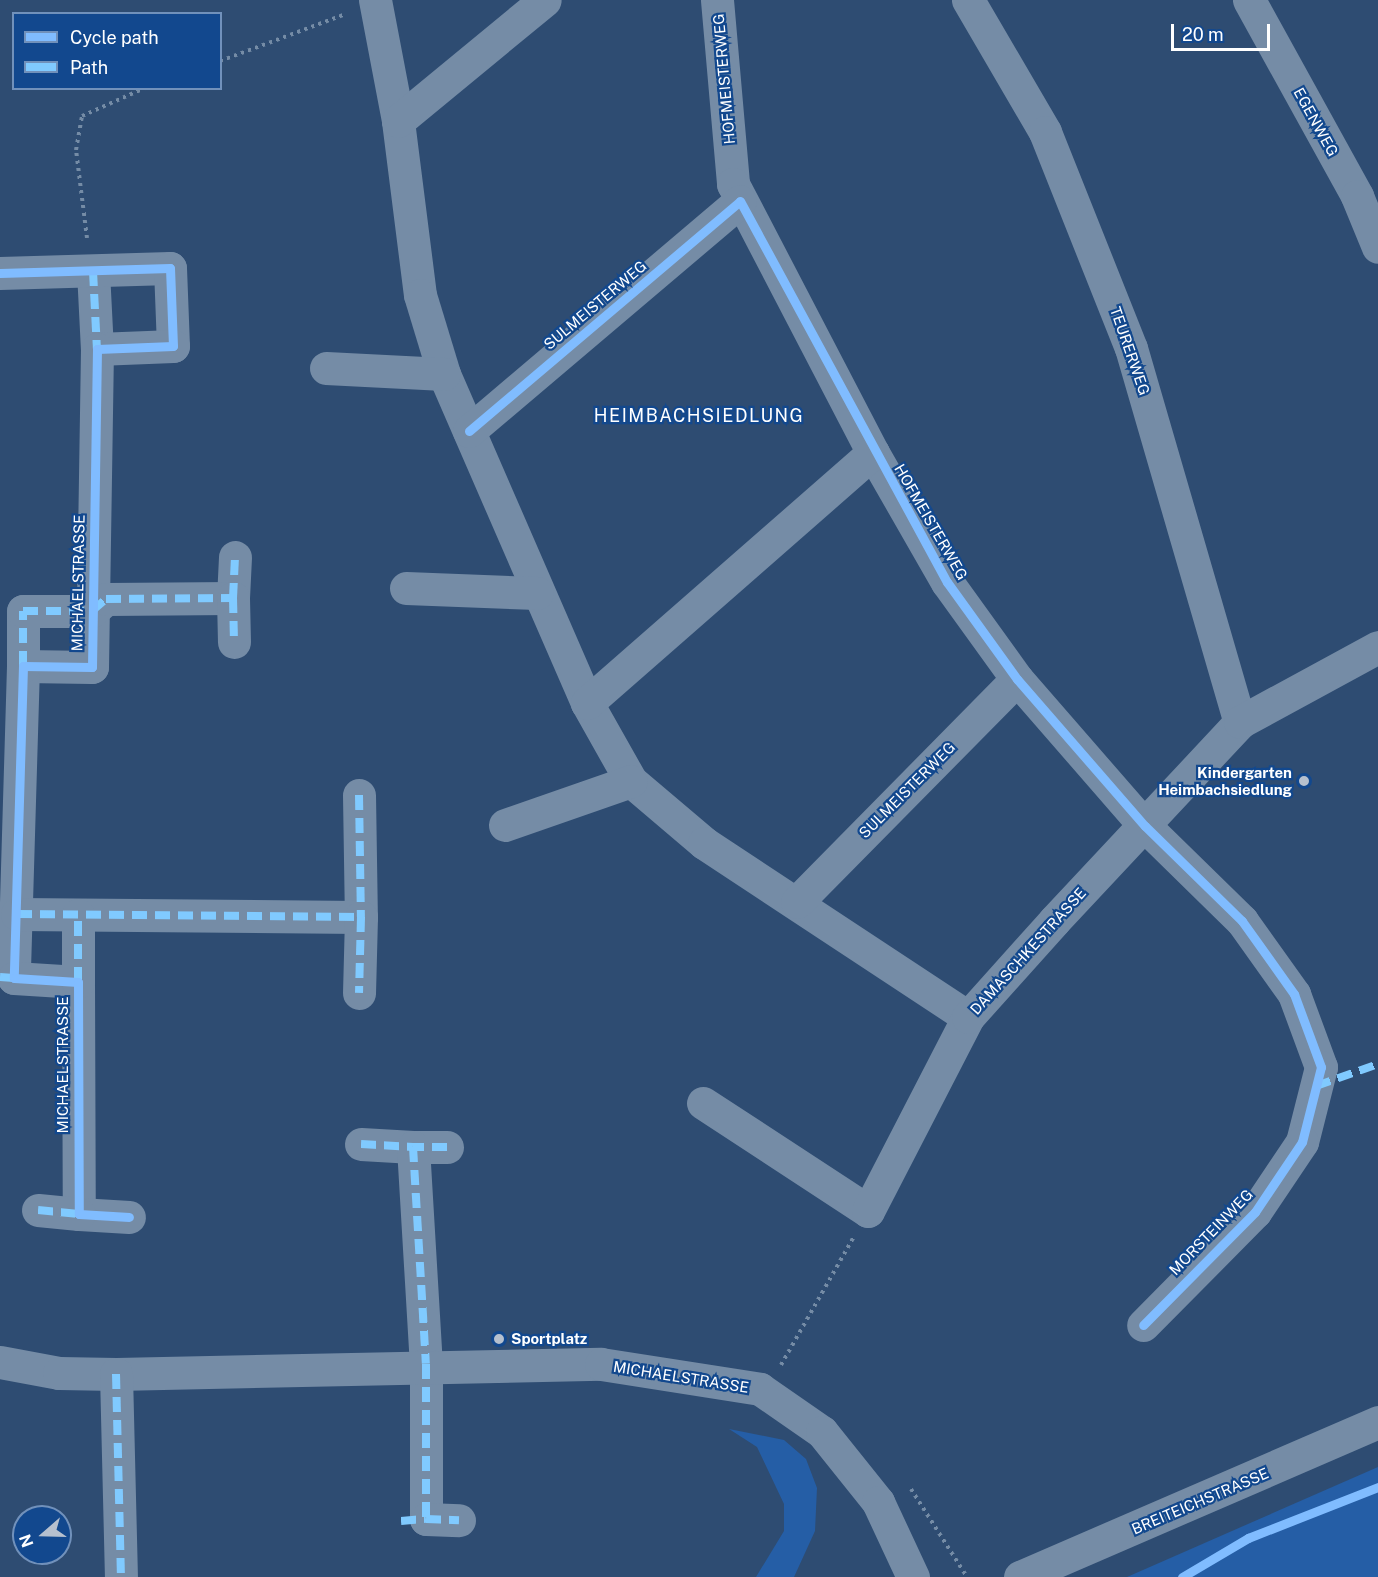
<!DOCTYPE html>
<style>
body{margin:0}
#map{position:relative;width:1378px;height:1577px;overflow:hidden;background:#2e4c72;font-family:"Public Sans",sans-serif}
div>[style]{position:absolute}
.green>*{inset:0;background:#255ea6}
.path>*{height:4px;margin-top:-2px;transform-origin:0;background:repeating-linear-gradient(90deg,#758ca6 0 3px,transparent 0 7.5px)}
.minor>*{height:33px;margin:-16.5px;padding:0 16.5px;transform-origin:16.5px;border-radius:16.5px;background:#758ca6}
.quiet>*{height:8px;margin-top:-4px;transform-origin:0;background:repeating-linear-gradient(90deg,#80caff 0 15px,transparent 0 23px)}
.cycleway>*{height:9px;margin:-4.5px;padding:0 4.5px;transform-origin:4.5px;border-radius:4.5px;background:#80bcff}
.dots>*{width:16px;height:16px;translate:-50% -50%;box-sizing:border-box;border:3px solid #12488e;border-radius:50%}
span{translate:-50% -50%;white-space:nowrap;text-align:center;line-height:1.15;-webkit-text-stroke:4.5px #12488e;paint-order:stroke}
.street-label{font-size:15px;color:#fff}
.poi-label{font-size:15px;color:#fff;font-weight:700}
.right{translate:-100% -50%;text-align:right}
.left{translate:0 -50%;text-align:left}
.quarter-label{font-size:18px;color:#fff;letter-spacing:1.5px}
.legend{position:absolute;left:12px;top:12px;width:210px;height:78px;box-sizing:border-box;background:#12488e;border:2px solid #7191bb;margin:0;padding:8px 10px;list-style:none;font-size:18px;color:#fff}
.legend li{display:flex;align-items:center;gap:12px;height:30px}
.legend b{width:30px;border:2px solid #7191bb}
.north{position:absolute;left:12px;top:1505px;width:60px;height:60px;box-sizing:border-box;background:#12488e;border:2px solid #7191bb;border-radius:50%;rotate:250deg;font-size:16px;font-weight:700;line-height:24px;text-align:center;color:#fff}
.north::after{content:'';display:block;margin:auto;width:21px;height:27px;background:#b6c0ce;clip-path:polygon(50% 0,100% 100%,50% 72%,0 100%)}
.scale{position:absolute;left:1171px;top:24px;width:99px;height:27px;box-sizing:border-box;border:3px solid #fff;border-top:0;padding-left:8px;font-size:18px;line-height:21px;white-space:nowrap;color:#fff;-webkit-text-stroke:4px #12488e;paint-order:stroke}
</style>
<div id="map">
<div class="green">
<div style="clip-path:polygon(729px 1429px,784px 1440px,806px 1459px,817px 1488px,815px 1531px,794px 1577px,756px 1577px,784px 1531px,784px 1504px,757px 1447px)"></div>
<div style="clip-path:polygon(1378px 1467px,1378px 1577px,1127px 1577px)"></div>
</div>
<div class="path">
<div style="left:220px;top:61px;width:131px;rotate:-20.5deg"></div>
<div style="left:87px;top:238px;width:89px;rotate:-97.1deg"></div>
<div style="left:76px;top:150px;width:35px;rotate:-80deg"></div>
<div style="left:82px;top:116px;width:69px;rotate:-24deg"></div>
<div style="left:781px;top:1365px;width:146px;rotate:-60.4deg"></div>
<div style="left:911px;top:1489px;width:104px;rotate:57.5deg"></div>
</div>
<div class="minor">
<div style="left:375px;top:0;width:123px;rotate:79.2deg"></div>
<div style="left:398px;top:121px;width:175px;rotate:82.8deg"></div>
<div style="left:420px;top:295px;width:83px;rotate:73.1deg"></div>
<div style="left:444px;top:374px;width:359px;rotate:66.5deg"></div>
<div style="left:587px;top:703px;width:90px;rotate:60.6deg"></div>
<div style="left:631px;top:781px;width:96px;rotate:40.3deg"></div>
<div style="left:704px;top:843px;width:316px;rotate:33.4deg"></div>
<div style="left:717px;top:0;width:185px;rotate:85deg"></div>
<div style="left:733px;top:184px;width:303px;rotate:62.5deg"></div>
<div style="left:873px;top:453px;width:149px;rotate:60.2deg"></div>
<div style="left:947px;top:582px;width:120px;rotate:54.2deg"></div>
<div style="left:1017px;top:679px;width:195px;rotate:49deg"></div>
<div style="left:1145px;top:826px;width:136px;rotate:44.4deg"></div>
<div style="left:1242px;top:921px;width:90px;rotate:54.5deg"></div>
<div style="left:1294px;top:994px;width:78px;rotate:69.7deg"></div>
<div style="left:1321px;top:1067px;width:77px;rotate:104.2deg"></div>
<div style="left:1302px;top:1142px;width:84px;rotate:123.9deg"></div>
<div style="left:1255px;top:1212px;width:159px;rotate:134.7deg"></div>
<div style="left:968px;top:0;width:153px;rotate:59.7deg"></div>
<div style="left:1045px;top:132px;width:232px;rotate:68.3deg"></div>
<div style="left:1131px;top:348px;width:390px;rotate:73.8deg"></div>
<div style="left:1249px;top:0;width:224px;rotate:61.1deg"></div>
<div style="left:1357px;top:196px;width:55px;rotate:67.6deg"></div>
<div style="left:398px;top:121px;width:190px;rotate:-39.5deg"></div>
<div style="left:93px;top:271px;width:78px;rotate:87.1deg"></div>
<div style="left:0;top:273px;width:170px;rotate:-1.7deg"></div>
<div style="left:170px;top:268px;width:78px;rotate:87.8deg"></div>
<div style="left:173px;top:346px;width:76px;rotate:177.7deg"></div>
<div style="left:97px;top:349px;width:318px;rotate:90.9deg"></div>
<div style="left:92px;top:667px;width:69px;rotate:-179.2deg"></div>
<div style="left:23px;top:666px;width:312px;rotate:91.7deg"></div>
<div style="left:14px;top:978px;width:64px;rotate:3.6deg"></div>
<div style="left:78px;top:982px;width:232px;rotate:89.8deg"></div>
<div style="left:79px;top:1214px;width:50px;rotate:3.4deg"></div>
<div style="left:326px;top:368px;width:118px;rotate:2.9deg"></div>
<div style="left:469px;top:431px;width:355px;rotate:-40.3deg"></div>
<div style="left:406px;top:588px;width:131px;rotate:2.2deg"></div>
<div style="left:233px;top:598px;width:41px;rotate:-87.2deg"></div>
<div style="left:23px;top:666px;width:55px;rotate:-90deg"></div>
<div style="left:23px;top:611px;width:69px"></div>
<div style="left:92px;top:611px;width:18px;rotate:-41deg"></div>
<div style="left:106px;top:599px;width:127px;rotate:-0.5deg"></div>
<div style="left:233px;top:598px;width:44px;rotate:88.7deg"></div>
<div style="left:587px;top:703px;width:380px;rotate:-41.2deg"></div>
<div style="left:359px;top:795px;width:122px;rotate:89.1deg"></div>
<div style="left:505px;top:825px;width:133px;rotate:-19.2deg"></div>
<div style="left:797px;top:902px;width:313px;rotate:-45.4deg"></div>
<div style="left:17px;top:914px;width:344px;rotate:0.5deg"></div>
<div style="left:361px;top:917px;width:76px;rotate:91.5deg"></div>
<div style="left:78px;top:982px;width:67px;rotate:-90deg"></div>
<div style="left:703px;top:1103px;width:197px;rotate:33.2deg"></div>
<div style="left:868px;top:1211px;width:218px;rotate:-62.7deg"></div>
<div style="left:968px;top:1017px;width:129px;rotate:-48.1deg"></div>
<div style="left:1054px;top:921px;width:272px;rotate:-46.9deg"></div>
<div style="left:1240px;top:722px;width:157px;rotate:-28.5deg"></div>
<div style="left:361px;top:1144px;width:52px;rotate:3.3deg"></div>
<div style="left:447px;top:1147px;width:34px;rotate:180deg"></div>
<div style="left:413px;top:1147px;width:217px;rotate:86.6deg"></div>
<div style="left:426px;top:1364px;width:155px;rotate:90deg"></div>
<div style="left:426px;top:1519px;width:33px;rotate:2deg"></div>
<div style="left:38px;top:1210px;width:41px;rotate:5.6deg"></div>
<div style="left:0;top:1362px;width:60px;rotate:10.6deg"></div>
<div style="left:59px;top:1373px;width:57px;rotate:1deg"></div>
<div style="left:116px;top:1374px;width:485px;rotate:-1.2deg"></div>
<div style="left:601px;top:1364px;width:161px;rotate:8.9deg"></div>
<div style="left:760px;top:1389px;width:75px;rotate:34.7deg"></div>
<div style="left:822px;top:1432px;width:90px;rotate:51.3deg"></div>
<div style="left:878px;top:1502px;width:83px;rotate:65deg"></div>
<div style="left:116px;top:1374px;width:203px;rotate:88.6deg"></div>
<div style="left:1020px;top:1577px;width:390px;rotate:-23.4deg"></div>
</div>
<div class="quiet">
<div style="left:93px;top:271px;width:78px;rotate:87.1deg"></div>
<div style="left:233px;top:598px;width:41px;rotate:-87.2deg"></div>
<div style="left:23px;top:666px;width:55px;rotate:-90deg"></div>
<div style="left:23px;top:611px;width:69px"></div>
<div style="left:92px;top:611px;width:18px;rotate:-41deg"></div>
<div style="left:106px;top:599px;width:127px;rotate:-0.5deg"></div>
<div style="left:233px;top:598px;width:44px;rotate:88.7deg"></div>
<div style="left:359px;top:795px;width:122px;rotate:89.1deg"></div>
<div style="left:17px;top:914px;width:344px;rotate:0.5deg"></div>
<div style="left:361px;top:917px;width:76px;rotate:91.5deg"></div>
<div style="left:0;top:977px;width:14px;rotate:4deg"></div>
<div style="left:78px;top:982px;width:67px;rotate:-90deg"></div>
<div style="left:1316px;top:1086px;width:66px;rotate:-19.5deg"></div>
<div style="left:361px;top:1144px;width:52px;rotate:3.3deg"></div>
<div style="left:447px;top:1147px;width:34px;rotate:180deg"></div>
<div style="left:413px;top:1147px;width:217px;rotate:86.6deg"></div>
<div style="left:426px;top:1364px;width:155px;rotate:90deg"></div>
<div style="left:426px;top:1519px;width:33px;rotate:2deg"></div>
<div style="left:38px;top:1210px;width:41px;rotate:5.6deg"></div>
<div style="left:116px;top:1374px;width:203px;rotate:88.6deg"></div>
<div style="left:401px;top:1521px;width:25px;rotate:-5deg"></div>
</div>
<div class="cycleway">
<div style="left:0;top:273px;width:170px;rotate:-1.7deg"></div>
<div style="left:170px;top:268px;width:78px;rotate:87.8deg"></div>
<div style="left:173px;top:346px;width:76px;rotate:177.7deg"></div>
<div style="left:97px;top:349px;width:318px;rotate:90.9deg"></div>
<div style="left:92px;top:667px;width:69px;rotate:-179.2deg"></div>
<div style="left:23px;top:666px;width:312px;rotate:91.7deg"></div>
<div style="left:14px;top:978px;width:64px;rotate:3.6deg"></div>
<div style="left:78px;top:982px;width:232px;rotate:89.8deg"></div>
<div style="left:79px;top:1214px;width:50px;rotate:3.4deg"></div>
<div style="left:469px;top:431px;width:355px;rotate:-40.3deg"></div>
<div style="left:740px;top:201px;width:434px;rotate:61.5deg"></div>
<div style="left:947px;top:582px;width:120px;rotate:54.2deg"></div>
<div style="left:1017px;top:679px;width:195px;rotate:49deg"></div>
<div style="left:1145px;top:826px;width:136px;rotate:44.4deg"></div>
<div style="left:1242px;top:921px;width:90px;rotate:54.5deg"></div>
<div style="left:1294px;top:994px;width:78px;rotate:69.7deg"></div>
<div style="left:1321px;top:1067px;width:77px;rotate:104.2deg"></div>
<div style="left:1302px;top:1142px;width:84px;rotate:123.9deg"></div>
<div style="left:1255px;top:1212px;width:159px;rotate:134.7deg"></div>
<div style="left:1182px;top:1577px;width:77px;rotate:-30.6deg"></div>
<div style="left:1248px;top:1538px;width:140px;rotate:-21.4deg"></div>
</div>
<div class="dots">
<div style="left:1304px;top:781px;background:#b6c0ce"></div>
<div style="left:499px;top:1339px;background:#b6c0ce"></div>
</div>
<div class="street-label">
<span style="left:724px;top:79px;rotate:-95deg">HOFMEISTERWEG</span>
<span style="left:1316px;top:122px;rotate:61deg">EGENWEG</span>
<span style="left:595px;top:305px;rotate:-40deg">SULMEISTERWEG</span>
<span style="left:1130px;top:351px;rotate:71deg">TEURERWEG</span>
<span style="left:931px;top:522px;rotate:60deg">HOFMEISTERWEG</span>
<span style="left:78px;top:583px;rotate:-89deg">MICHAELSTRASSE</span>
<span style="left:907px;top:790px;rotate:-45deg">SULMEISTERWEG</span>
<span style="left:1028px;top:951px;rotate:-48deg">DAMASCHKESTRASSE</span>
<span style="left:63px;top:1065px;rotate:-90deg">MICHAELSTRASSE</span>
<span style="left:1211px;top:1232px;rotate:-46deg">MORSTEINWEG</span>
<span style="left:681px;top:1377px;rotate:9deg">MICHAELSTRASSE</span>
<span style="left:1200px;top:1501px;rotate:-23deg">BREITEICHSTRASSE</span>
</div>
<div class="poi-label">
<span class="right" style="left:1292px;top:781px">Kindergarten<br>Heimbachsiedlung</span>
<span class="left" style="left:511px;top:1339px">Sportplatz</span>
</div>
<div class="quarter-label">
<span style="left:699px;top:416px">HEIMBACHSIEDLUNG</span>
</div>
<ul class="legend">
<li><b style="height:8px;background:#80bcff"></b>Cycle path</li>
<li><b style="height:8px;background:#80caff"></b>Path</li>
</ul>
<div class="north">N</div>
<div class="scale">20 m</div>
</div>
